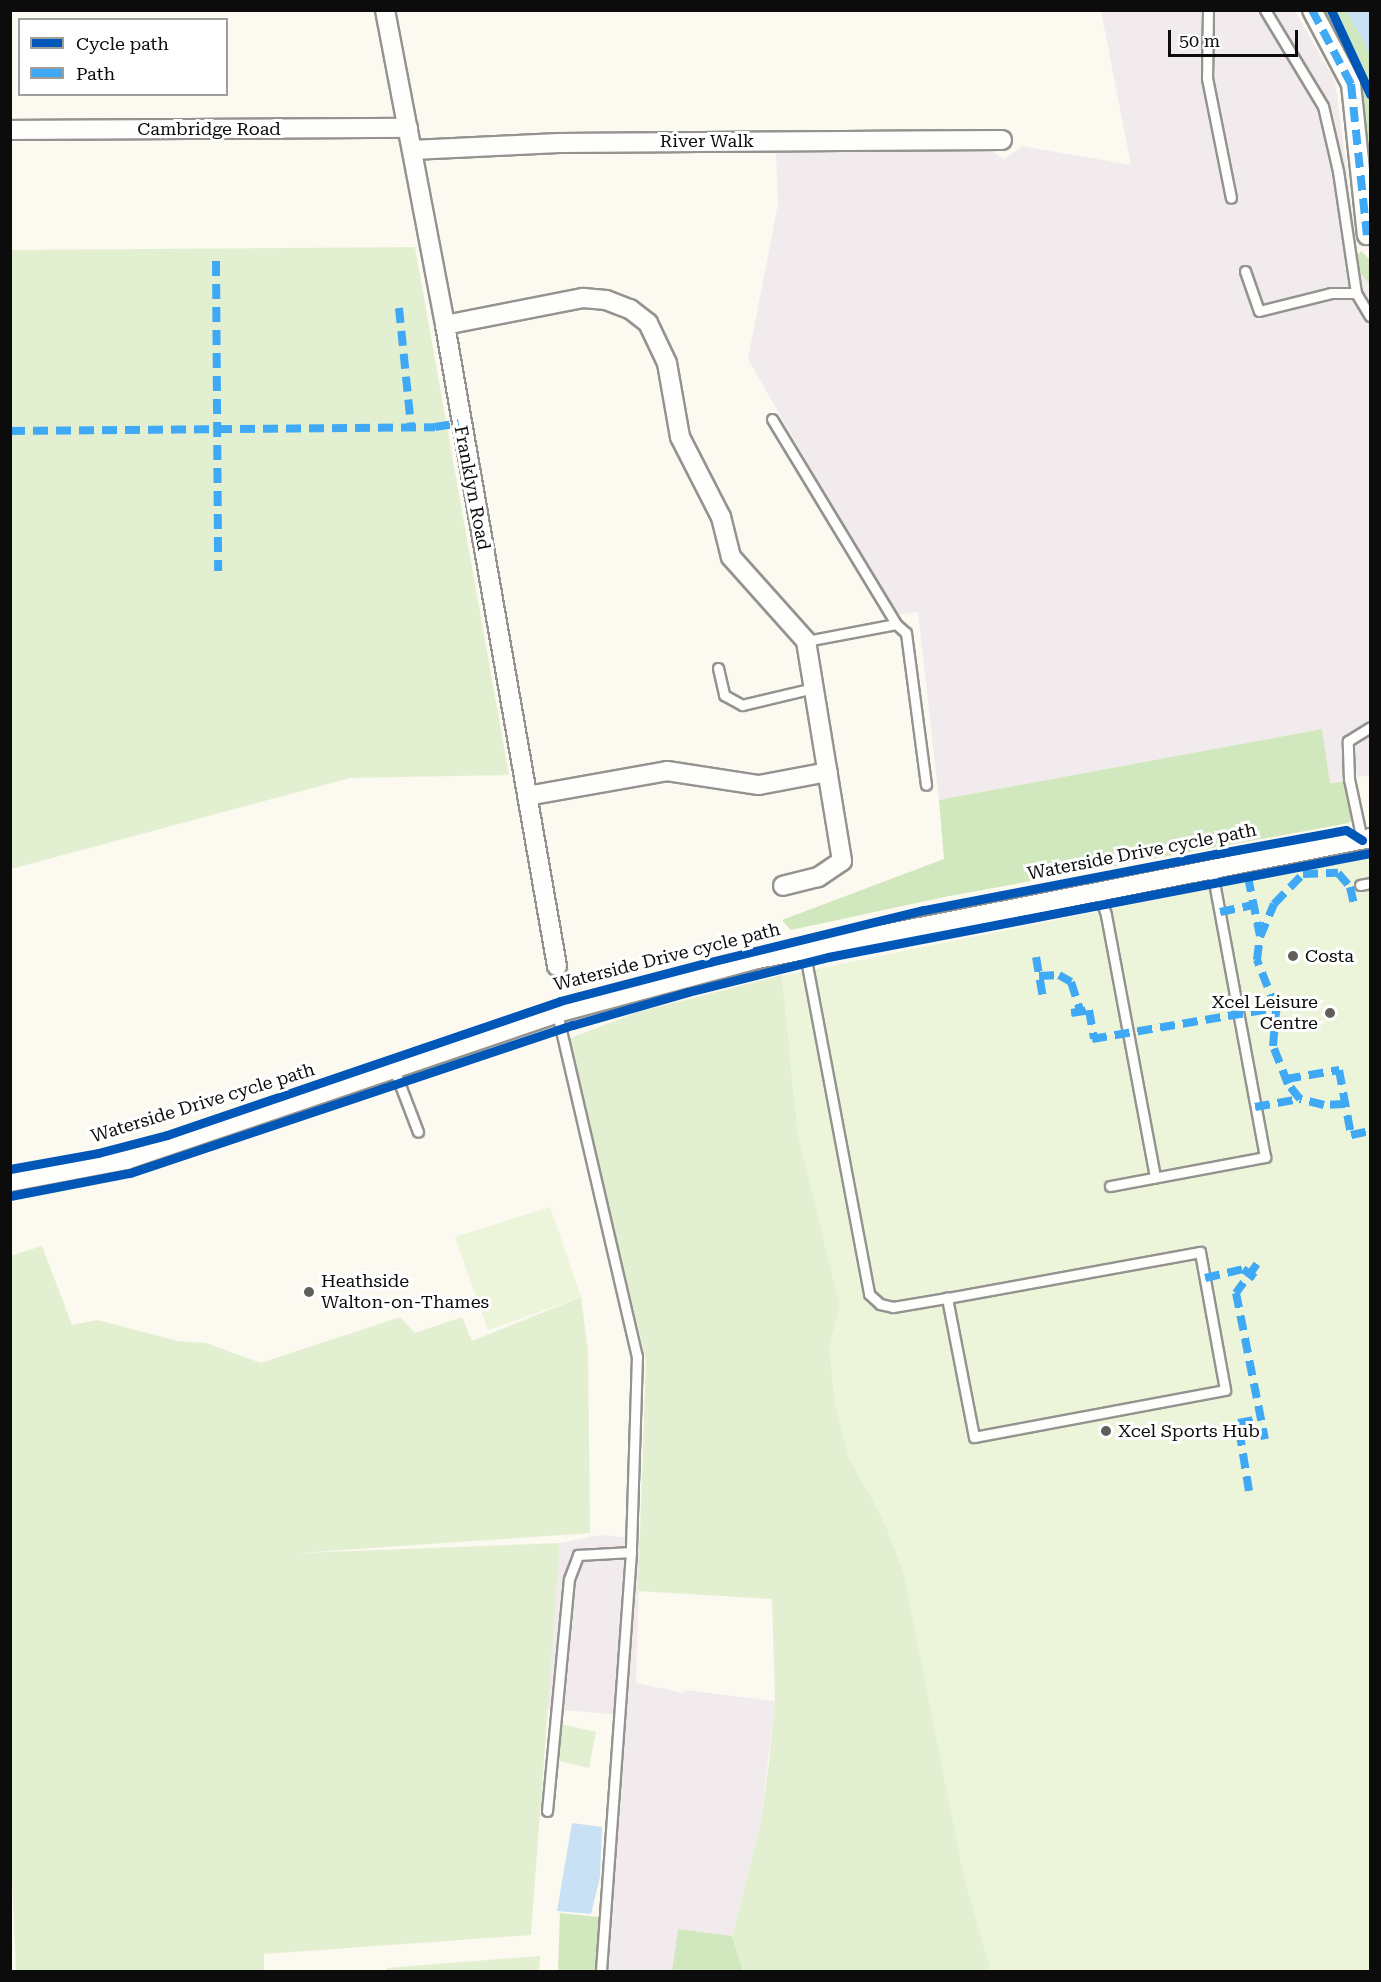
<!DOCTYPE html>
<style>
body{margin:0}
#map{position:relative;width:1381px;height:1982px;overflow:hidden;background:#fbf9f0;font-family:"Roboto Serif",serif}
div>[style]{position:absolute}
.industrial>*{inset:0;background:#f2ebed}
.green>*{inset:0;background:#e2f0d1}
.forest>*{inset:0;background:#d1e7be}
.pitch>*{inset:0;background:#ecf4da}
.water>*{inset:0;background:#c8e1f4}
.roads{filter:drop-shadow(2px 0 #94938f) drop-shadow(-2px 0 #94938f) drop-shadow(0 2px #94938f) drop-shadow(0 -2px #94938f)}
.lane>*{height:9px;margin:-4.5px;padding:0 4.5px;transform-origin:4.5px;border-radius:4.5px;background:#fefefd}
.street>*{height:18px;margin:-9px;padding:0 9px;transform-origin:9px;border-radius:9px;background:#fefefd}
.quiet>*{height:8px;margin-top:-4px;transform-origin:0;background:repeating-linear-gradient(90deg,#3fa9f5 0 15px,transparent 0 23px)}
.cycleway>*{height:9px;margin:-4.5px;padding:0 4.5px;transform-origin:4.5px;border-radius:4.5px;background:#0057b8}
.dots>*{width:16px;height:16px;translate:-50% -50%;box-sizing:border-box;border:3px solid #fff;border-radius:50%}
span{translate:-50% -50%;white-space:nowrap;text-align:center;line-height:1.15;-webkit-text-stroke:6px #fff;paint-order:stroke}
.street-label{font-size:18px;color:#0c0c0c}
.poi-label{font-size:18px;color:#0c0c0c}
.left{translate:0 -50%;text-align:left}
.right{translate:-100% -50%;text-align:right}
.frame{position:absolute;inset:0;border:12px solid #0c0c0c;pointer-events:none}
.legend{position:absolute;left:18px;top:18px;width:210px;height:78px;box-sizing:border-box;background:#fff;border:2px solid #9e9e9e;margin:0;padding:8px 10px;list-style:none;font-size:18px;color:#0c0c0c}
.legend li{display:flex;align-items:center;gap:12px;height:30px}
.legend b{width:30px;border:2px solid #9e9e9e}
.scale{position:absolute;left:1168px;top:30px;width:130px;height:27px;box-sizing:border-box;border:3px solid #0c0c0c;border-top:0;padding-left:8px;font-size:18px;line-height:21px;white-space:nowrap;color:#0c0c0c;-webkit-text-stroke:4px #fff;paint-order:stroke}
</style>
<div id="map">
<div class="industrial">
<div style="clip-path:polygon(1101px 11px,1295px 11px,1335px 81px,1359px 262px,1370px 277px,1370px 775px,1330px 783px,1322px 729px,939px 800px,918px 612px,895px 615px,748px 359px,778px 204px,776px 150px,986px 148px,1004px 159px,1022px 146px,1131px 165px)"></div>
<div style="clip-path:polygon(601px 1535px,640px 1539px,636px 1683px,684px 1693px,685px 1690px,775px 1701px,761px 1821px,732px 1936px,678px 1929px,672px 1971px,599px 1971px,613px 1714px,546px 1709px,560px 1543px)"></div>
</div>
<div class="green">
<div style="clip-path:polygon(415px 247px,509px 775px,350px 778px,11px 869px,11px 250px)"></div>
<div style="clip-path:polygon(782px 975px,798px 1136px,840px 1305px,829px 1348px,883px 1519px,903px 1570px,964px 1876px,991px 1971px,743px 1971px,732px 1936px,761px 1821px,769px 1762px,775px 1701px,772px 1599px,638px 1591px,646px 1360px,568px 1039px,638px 1012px)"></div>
<div style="clip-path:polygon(42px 1246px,72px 1325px,97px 1320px,178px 1341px,206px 1343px,261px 1363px,400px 1317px,415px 1333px,462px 1317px,472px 1341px,581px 1297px,588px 1351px,590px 1533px,299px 1553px,560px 1543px,531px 1935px,264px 1954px,264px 1971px,16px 1971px,10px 1829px,10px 1256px)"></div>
<div style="clip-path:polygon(560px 1724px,596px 1732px,589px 1768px,555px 1760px)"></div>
<div style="clip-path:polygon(540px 1956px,539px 1971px,387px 1971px,387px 1968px)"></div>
</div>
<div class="forest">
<div style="clip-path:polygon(1318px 11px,1367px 11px,1370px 29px,1370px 176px,1367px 172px,1362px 89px)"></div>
<div style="clip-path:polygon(1361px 251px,1370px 260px,1370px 285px,1352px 262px)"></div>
<div style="clip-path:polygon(1322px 729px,1330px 783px,1356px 780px,1359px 810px,1349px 823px,949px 896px,791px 930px,782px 920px,944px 859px,939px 800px)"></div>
<div style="clip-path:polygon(560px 1913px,599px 1917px,599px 1971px,558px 1972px)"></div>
<div style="clip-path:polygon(678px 1929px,732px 1936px,743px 1971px,672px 1971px)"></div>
</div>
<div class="pitch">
<div style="clip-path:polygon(1370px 856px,1370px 1971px,991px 1971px,964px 1876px,903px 1570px,883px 1519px,849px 1459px,835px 1404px,829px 1348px,840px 1305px,798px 1136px,782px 976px)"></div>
<div style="clip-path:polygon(550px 1207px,581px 1297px,488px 1330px,455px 1237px)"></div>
</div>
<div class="water">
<div style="clip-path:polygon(1346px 11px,1370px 11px,1370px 55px,1361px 36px)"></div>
<div style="clip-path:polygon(572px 1823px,602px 1827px,600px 1877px,591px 1914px,557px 1911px)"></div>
</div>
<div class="roads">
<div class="lane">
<div style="left:1208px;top:10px;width:68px;rotate:90.8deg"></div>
<div style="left:1207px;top:78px;width:122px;rotate:78.7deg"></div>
<div style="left:1265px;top:10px;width:112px;rotate:58.9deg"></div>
<div style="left:1323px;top:106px;width:67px;rotate:77deg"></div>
<div style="left:1338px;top:171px;width:123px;rotate:81.6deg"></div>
<div style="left:1245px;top:271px;width:42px;rotate:70.7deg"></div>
<div style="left:1259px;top:311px;width:74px;rotate:-14deg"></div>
<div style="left:1331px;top:293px;width:25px"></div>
<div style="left:1356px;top:293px;width:27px;rotate:59deg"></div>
<div style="left:772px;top:419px;width:240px;rotate:58.8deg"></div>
<div style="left:896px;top:624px;width:92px;rotate:169.3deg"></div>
<div style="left:896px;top:624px;width:13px;rotate:42deg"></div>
<div style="left:906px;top:633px;width:153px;rotate:82.5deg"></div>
<div style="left:718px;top:668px;width:28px;rotate:77deg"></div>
<div style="left:724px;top:695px;width:21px;rotate:29deg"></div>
<div style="left:742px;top:705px;width:74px;rotate:-13.3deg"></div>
<div style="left:1362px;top:840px;width:62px;rotate:-102deg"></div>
<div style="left:1349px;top:779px;width:38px;rotate:-92deg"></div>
<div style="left:1348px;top:741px;width:26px;rotate:-32deg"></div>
<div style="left:1360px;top:885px;width:10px;rotate:-11deg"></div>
<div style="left:1099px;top:893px;width:23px;rotate:72deg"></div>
<div style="left:1106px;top:915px;width:267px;rotate:79.4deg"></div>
<div style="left:804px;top:949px;width:351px;rotate:79.3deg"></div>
<div style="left:869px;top:1294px;width:15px;rotate:42deg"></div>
<div style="left:880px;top:1304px;width:13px;rotate:13deg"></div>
<div style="left:893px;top:1307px;width:55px;rotate:-9.5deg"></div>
<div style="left:557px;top:1013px;width:352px;rotate:76.9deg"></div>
<div style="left:637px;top:1356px;width:196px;rotate:91.8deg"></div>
<div style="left:631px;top:1552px;width:421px;rotate:94.1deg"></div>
<div style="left:394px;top:1069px;width:67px;rotate:69.1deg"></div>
<div style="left:1110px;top:1186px;width:158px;rotate:-10.6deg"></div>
<div style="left:1265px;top:1157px;width:291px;rotate:-100.5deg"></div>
<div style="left:1200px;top:1252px;width:140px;rotate:79.7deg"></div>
<div style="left:1225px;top:1390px;width:255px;rotate:169.4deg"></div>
<div style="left:974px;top:1437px;width:142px;rotate:-101deg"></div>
<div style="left:947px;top:1298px;width:257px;rotate:-10.3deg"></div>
<div style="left:547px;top:1811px;width:233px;rotate:-84.6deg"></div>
<div style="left:569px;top:1579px;width:26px;rotate:-69deg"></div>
<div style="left:578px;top:1555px;width:53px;rotate:-3.2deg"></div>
</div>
<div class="street">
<div style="left:385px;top:10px;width:321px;rotate:79.2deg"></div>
<div style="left:445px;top:325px;width:651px;rotate:80.09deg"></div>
<div style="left:1312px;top:10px;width:84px;rotate:62.2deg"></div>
<div style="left:1351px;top:84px;width:152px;rotate:84deg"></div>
<div style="left:10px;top:130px;width:398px;rotate:-0.3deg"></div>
<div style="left:412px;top:150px;width:147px;rotate:-2.7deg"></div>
<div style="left:559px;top:143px;width:443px;rotate:-0.4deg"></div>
<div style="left:445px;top:325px;width:141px;rotate:-11.1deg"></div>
<div style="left:583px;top:298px;width:23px;rotate:5deg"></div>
<div style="left:606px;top:300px;width:26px;rotate:21deg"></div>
<div style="left:630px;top:309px;width:23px;rotate:38deg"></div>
<div style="left:648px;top:323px;width:44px;rotate:64.6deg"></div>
<div style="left:667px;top:363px;width:75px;rotate:80deg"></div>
<div style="left:680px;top:437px;width:90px;rotate:62.9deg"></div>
<div style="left:721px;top:517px;width:41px;rotate:76deg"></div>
<div style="left:731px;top:557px;width:113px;rotate:48.2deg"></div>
<div style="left:806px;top:641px;width:223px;rotate:80.7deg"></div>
<div style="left:842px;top:861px;width:29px;rotate:146deg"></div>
<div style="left:818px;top:877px;width:36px;rotate:166deg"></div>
<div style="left:527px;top:796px;width:142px;rotate:-10.1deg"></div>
<div style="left:667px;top:771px;width:93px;rotate:8.7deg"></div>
<div style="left:759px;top:785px;width:70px;rotate:-10.7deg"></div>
<div style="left:10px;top:1182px;width:118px;rotate:-10.7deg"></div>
<div style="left:126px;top:1160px;width:455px;rotate:-18.8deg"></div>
<div style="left:557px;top:1013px;width:203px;rotate:-15.1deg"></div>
<div style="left:753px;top:960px;width:629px;rotate:-11.18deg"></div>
</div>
</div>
<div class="quiet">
<div style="left:1312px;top:10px;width:84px;rotate:62.2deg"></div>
<div style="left:1351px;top:84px;width:152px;rotate:84deg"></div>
<div style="left:216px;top:261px;width:310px;rotate:89.6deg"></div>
<div style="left:399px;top:308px;width:120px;rotate:84.2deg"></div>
<div style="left:10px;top:431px;width:425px;rotate:-0.5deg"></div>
<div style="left:435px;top:427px;width:24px;rotate:-9deg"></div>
<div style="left:1248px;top:877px;width:60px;rotate:78.5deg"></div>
<div style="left:1220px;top:912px;width:35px;rotate:-12deg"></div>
<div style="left:1036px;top:957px;width:42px;rotate:80.3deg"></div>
<div style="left:1039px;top:976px;width:20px;rotate:-3deg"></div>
<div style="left:1059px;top:975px;width:14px;rotate:30deg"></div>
<div style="left:1071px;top:982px;width:32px;rotate:72deg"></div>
<div style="left:1071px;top:1013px;width:18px;rotate:-9deg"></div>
<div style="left:1089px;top:1010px;width:29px;rotate:80deg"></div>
<div style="left:1092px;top:1039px;width:198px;rotate:-9.6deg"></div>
<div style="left:1286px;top:1079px;width:54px;rotate:-9.6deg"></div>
<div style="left:1339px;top:1070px;width:66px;rotate:79.5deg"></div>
<div style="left:1351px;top:1135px;width:19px;rotate:-12deg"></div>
<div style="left:1345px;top:1104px;width:21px;rotate:177deg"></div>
<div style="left:1324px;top:1105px;width:25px;rotate:-166deg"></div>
<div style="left:1300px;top:1099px;width:19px;rotate:-129deg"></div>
<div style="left:1288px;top:1084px;width:41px;rotate:-111.5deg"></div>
<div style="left:1273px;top:1046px;width:38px;rotate:-85deg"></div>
<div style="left:1276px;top:1008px;width:52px;rotate:-111.6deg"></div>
<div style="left:1257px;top:960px;width:23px;rotate:-83deg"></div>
<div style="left:1260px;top:937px;width:36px;rotate:-67deg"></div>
<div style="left:1274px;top:904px;width:42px;rotate:-46deg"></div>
<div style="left:1303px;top:874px;width:35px;rotate:-2deg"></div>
<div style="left:1338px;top:873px;width:18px;rotate:49deg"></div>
<div style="left:1350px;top:887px;width:22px;rotate:77deg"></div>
<div style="left:1255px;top:1107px;width:46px;rotate:-10.1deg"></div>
<div style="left:1257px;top:1264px;width:36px;rotate:126deg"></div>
<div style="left:1236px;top:1293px;width:149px;rotate:78.8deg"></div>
<div style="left:1205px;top:1278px;width:39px;rotate:-13deg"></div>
<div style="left:1243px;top:1269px;width:15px;rotate:37deg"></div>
<div style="left:1249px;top:1491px;width:69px;rotate:-99.2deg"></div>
<div style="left:1238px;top:1423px;width:23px;rotate:-10deg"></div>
</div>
<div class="cycleway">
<div style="left:1331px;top:10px;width:93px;rotate:65.1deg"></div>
<div style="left:10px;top:1169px;width:89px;rotate:-10.3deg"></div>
<div style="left:98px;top:1153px;width:71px;rotate:-14.6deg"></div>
<div style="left:167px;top:1135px;width:415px;rotate:-18.8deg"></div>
<div style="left:560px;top:1001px;width:155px;rotate:-14.6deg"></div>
<div style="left:710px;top:962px;width:220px;rotate:-13.7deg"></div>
<div style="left:924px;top:910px;width:296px;rotate:-10.9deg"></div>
<div style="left:1215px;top:854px;width:133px;rotate:-10.4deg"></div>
<div style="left:1346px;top:830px;width:19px;rotate:32deg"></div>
<div style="left:10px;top:1196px;width:122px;rotate:-10.9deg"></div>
<div style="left:130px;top:1173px;width:467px;rotate:-18.5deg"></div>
<div style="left:573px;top:1025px;width:120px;rotate:-16deg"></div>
<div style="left:688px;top:992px;width:144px;rotate:-14deg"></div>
<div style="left:828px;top:957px;width:552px;rotate:-10.86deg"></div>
</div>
<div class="dots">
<div style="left:1293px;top:956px;background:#605f5c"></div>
<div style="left:1330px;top:1013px;background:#605f5c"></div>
<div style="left:309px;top:1292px;background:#605f5c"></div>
<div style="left:1106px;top:1431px;background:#605f5c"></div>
</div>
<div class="street-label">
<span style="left:209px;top:129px">Cambridge Road</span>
<span style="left:707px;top:141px">River Walk</span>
<span style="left:472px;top:488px;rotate:79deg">Franklyn Road</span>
<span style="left:1142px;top:852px;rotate:-11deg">Waterside Drive cycle path</span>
<span style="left:667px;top:957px;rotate:-14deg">Waterside Drive cycle path</span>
<span style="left:203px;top:1103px;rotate:-17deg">Waterside Drive cycle path</span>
</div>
<div class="poi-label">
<span class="left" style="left:1305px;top:956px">Costa</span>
<span class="right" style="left:1318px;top:1013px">Xcel Leisure<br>Centre</span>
<span class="left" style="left:321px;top:1292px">Heathside<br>Walton-on-Thames</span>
<span class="left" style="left:1118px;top:1431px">Xcel Sports Hub</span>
</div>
<div class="frame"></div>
<ul class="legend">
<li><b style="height:8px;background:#0057b8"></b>Cycle path</li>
<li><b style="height:8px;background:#3fa9f5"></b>Path</li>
</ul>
<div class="scale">50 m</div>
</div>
